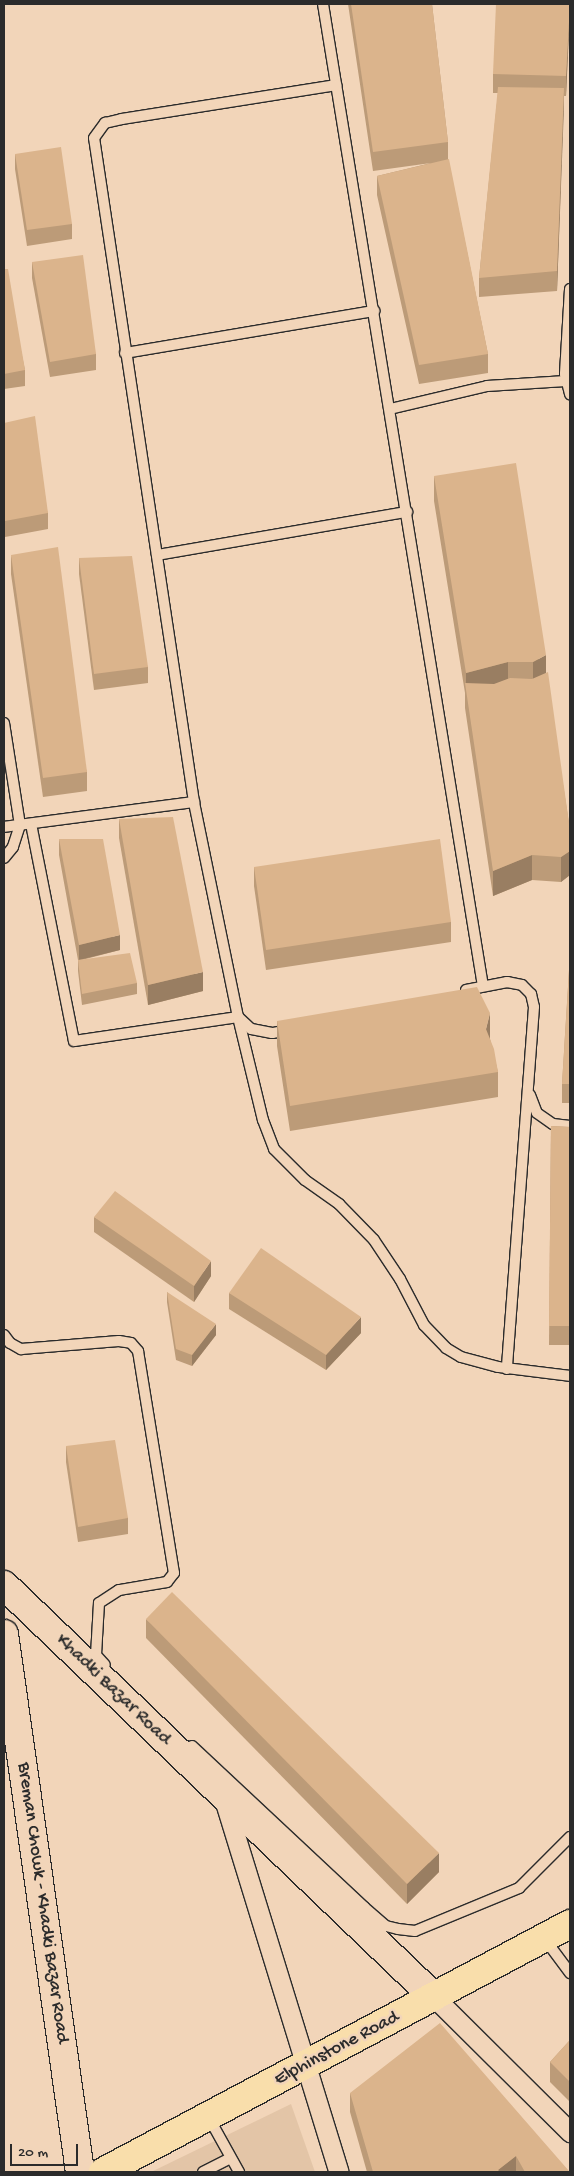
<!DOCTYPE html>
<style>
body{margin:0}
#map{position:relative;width:574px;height:2176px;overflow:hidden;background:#f2d5b9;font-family:"Gochi Hand",sans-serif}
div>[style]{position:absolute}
.built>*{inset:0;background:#e3c5a7}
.roads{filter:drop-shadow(1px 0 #2b2b2b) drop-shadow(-1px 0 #2b2b2b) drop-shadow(0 1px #2b2b2b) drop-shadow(0 -1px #2b2b2b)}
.service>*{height:10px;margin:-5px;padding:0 5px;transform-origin:5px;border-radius:5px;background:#f2d5b9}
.minor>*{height:19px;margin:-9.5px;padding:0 9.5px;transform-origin:9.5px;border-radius:9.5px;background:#f2d5b9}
.secondary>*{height:28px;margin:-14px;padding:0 14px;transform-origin:14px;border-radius:14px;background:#f2d5b9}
.primary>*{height:28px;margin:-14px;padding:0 14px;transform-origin:14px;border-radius:14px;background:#f9deab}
.wall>*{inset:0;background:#bc9b78}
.shaded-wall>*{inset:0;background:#997e62}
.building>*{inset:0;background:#dbb48c}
span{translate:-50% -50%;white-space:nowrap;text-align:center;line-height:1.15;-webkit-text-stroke:5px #f2d5b9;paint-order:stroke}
.street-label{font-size:19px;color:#2b2b2b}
.frame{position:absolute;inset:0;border:5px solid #2b2b2b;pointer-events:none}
.scale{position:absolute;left:10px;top:2144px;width:68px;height:22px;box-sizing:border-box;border:2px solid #2b2b2b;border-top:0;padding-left:6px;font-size:15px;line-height:18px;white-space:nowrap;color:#2b2b2b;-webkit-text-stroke:4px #f2d5b9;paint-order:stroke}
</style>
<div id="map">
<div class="built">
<div style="clip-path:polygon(291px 2104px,315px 2172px,151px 2172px)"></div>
</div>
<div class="roads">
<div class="service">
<div style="left:323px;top:4px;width:995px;rotate:80.75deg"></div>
<div style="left:570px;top:289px;width:85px;rotate:93.4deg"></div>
<div style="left:565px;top:374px;width:21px;rotate:76deg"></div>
<div style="left:125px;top:353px;width:253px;rotate:-9.6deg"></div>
<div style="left:390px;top:409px;width:100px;rotate:-13.3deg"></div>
<div style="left:487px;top:386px;width:79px;rotate:-3.6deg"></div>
<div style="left:157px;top:555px;width:254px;rotate:-9.8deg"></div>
<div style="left:4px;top:723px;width:103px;rotate:81.1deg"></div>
<div style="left:20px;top:825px;width:23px;rotate:108deg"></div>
<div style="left:13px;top:847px;width:14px;rotate:129deg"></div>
<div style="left:31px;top:824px;width:221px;rotate:78.8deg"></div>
<div style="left:74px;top:1041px;width:166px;rotate:-8.3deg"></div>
<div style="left:238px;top:1017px;width:106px;rotate:76.4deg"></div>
<div style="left:263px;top:1120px;width:31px;rotate:69deg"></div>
<div style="left:274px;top:1149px;width:44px;rotate:45deg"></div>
<div style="left:305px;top:1180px;width:42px;rotate:35.2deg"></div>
<div style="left:339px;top:1204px;width:50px;rotate:45.8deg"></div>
<div style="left:374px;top:1240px;width:47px;rotate:56.3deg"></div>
<div style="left:400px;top:1279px;width:52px;rotate:62.4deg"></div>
<div style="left:424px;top:1325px;width:32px;rotate:46deg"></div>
<div style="left:446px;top:1348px;width:17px;rotate:31deg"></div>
<div style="left:461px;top:1357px;width:38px;rotate:15deg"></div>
<div style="left:498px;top:1367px;width:73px;rotate:7.1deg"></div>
<div style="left:4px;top:827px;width:192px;rotate:-7.5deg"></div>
<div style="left:466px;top:990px;width:42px;rotate:-11deg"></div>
<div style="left:507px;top:982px;width:15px;rotate:11deg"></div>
<div style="left:522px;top:985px;width:13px;rotate:45deg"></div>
<div style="left:531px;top:994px;width:13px;rotate:77deg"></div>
<div style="left:534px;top:1007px;width:363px;rotate:94.3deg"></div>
<div style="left:288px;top:1030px;width:16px;rotate:169deg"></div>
<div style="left:272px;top:1033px;width:21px;rotate:-169deg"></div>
<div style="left:251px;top:1029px;width:18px;rotate:-137deg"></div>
<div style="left:238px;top:1017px;width:219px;rotate:-101.6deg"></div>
<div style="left:194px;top:802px;width:671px;rotate:-98.56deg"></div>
<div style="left:94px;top:138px;width:19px;rotate:-54deg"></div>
<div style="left:105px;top:123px;width:17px;rotate:-13deg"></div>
<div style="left:122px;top:119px;width:217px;rotate:-9deg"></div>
<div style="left:530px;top:1095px;width:19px;rotate:69deg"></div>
<div style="left:537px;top:1113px;width:19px;rotate:35deg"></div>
<div style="left:553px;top:1124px;width:17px;rotate:7deg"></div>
<div style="left:4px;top:1335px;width:10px;rotate:53deg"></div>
<div style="left:10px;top:1343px;width:13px;rotate:29deg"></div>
<div style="left:21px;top:1349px;width:98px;rotate:-4.7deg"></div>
<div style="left:119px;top:1341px;width:12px;rotate:9deg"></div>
<div style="left:131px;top:1343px;width:11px;rotate:49deg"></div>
<div style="left:138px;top:1351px;width:225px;rotate:80.8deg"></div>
<div style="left:174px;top:1573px;width:11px;rotate:128deg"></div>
<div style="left:167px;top:1582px;width:49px;rotate:170.5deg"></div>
<div style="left:119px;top:1590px;width:24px;rotate:147deg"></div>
<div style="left:99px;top:1603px;width:52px;rotate:93.3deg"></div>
<div style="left:96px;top:1655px;width:13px;rotate:48deg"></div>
<div style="left:192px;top:1746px;width:236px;rotate:43.1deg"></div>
<div style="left:364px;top:1907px;width:29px;rotate:41deg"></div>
<div style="left:386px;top:1926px;width:12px;rotate:14deg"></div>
<div style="left:398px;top:1929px;width:17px;rotate:7deg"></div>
<div style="left:415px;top:1931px;width:113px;rotate:-22.5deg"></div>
<div style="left:519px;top:1888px;width:72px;rotate:-45deg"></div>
<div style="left:544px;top:1938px;width:44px;rotate:53.4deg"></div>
<div style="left:209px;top:2118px;width:62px;rotate:60.9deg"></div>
<div style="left:203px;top:2172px;width:31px;rotate:-27deg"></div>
</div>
<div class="minor">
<div style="left:223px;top:1796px;width:393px;rotate:72.9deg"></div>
<div style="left:434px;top:1997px;width:192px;rotate:44.8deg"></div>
</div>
<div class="secondary">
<div style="left:4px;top:1585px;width:596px;rotate:43.78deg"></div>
<div style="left:4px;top:1634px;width:543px;rotate:81.96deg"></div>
</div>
<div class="primary">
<div style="left:103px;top:2172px;width:529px;rotate:-27.97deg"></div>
</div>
</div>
<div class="wall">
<div style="clip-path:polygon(348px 4px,432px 4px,448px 142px,448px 159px,488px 354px,488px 373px,419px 384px,377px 195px,377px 176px,431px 163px,373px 171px)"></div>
<div style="clip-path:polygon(570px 4px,566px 96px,564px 96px,557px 291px,479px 297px,479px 278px,498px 93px,493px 93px,493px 74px)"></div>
<div style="clip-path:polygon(15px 154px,72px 224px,72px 239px,27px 246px,15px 169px)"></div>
<div style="clip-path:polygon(32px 262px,96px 354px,96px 370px,50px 377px,32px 278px)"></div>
<div style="clip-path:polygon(4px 269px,25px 370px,25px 386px,4px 389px)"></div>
<div style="clip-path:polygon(4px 423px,48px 513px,48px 529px,5px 537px,4px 525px)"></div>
<div style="clip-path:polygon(434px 476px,546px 673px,570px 830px,570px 875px,561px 882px,532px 880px,493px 896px,465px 708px,465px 693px,434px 501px)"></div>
<div style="clip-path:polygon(11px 555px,87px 772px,87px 791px,43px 797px,11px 574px)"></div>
<div style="clip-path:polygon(79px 558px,148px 667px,148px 683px,94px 690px,79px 574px)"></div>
<div style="clip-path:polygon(119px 819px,203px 991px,148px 1005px,119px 838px)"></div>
<div style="clip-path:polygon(59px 839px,120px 950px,82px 960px,137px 983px,137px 994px,82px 1005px,78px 971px,78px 960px,59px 855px)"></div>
<div style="clip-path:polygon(254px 867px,451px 922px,451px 942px,266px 970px,254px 886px)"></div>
<div style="clip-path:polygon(570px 954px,570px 1103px,562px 1103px,562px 1084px)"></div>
<div style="clip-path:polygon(277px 1021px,490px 1037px,490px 1039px,498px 1072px,498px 1097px,290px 1131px,277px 1046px)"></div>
<div style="clip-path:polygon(551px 1126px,570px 1127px,570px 1345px,549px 1345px)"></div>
<div style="clip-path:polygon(94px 1217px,211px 1276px,194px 1302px,94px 1232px)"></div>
<div style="clip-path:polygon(167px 1292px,216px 1335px,192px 1366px,176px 1360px,167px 1302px)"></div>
<div style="clip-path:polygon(229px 1293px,361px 1333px,326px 1370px,229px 1309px)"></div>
<div style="clip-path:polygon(66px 1446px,128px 1518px,128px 1534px,78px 1542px,66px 1462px)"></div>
<div style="clip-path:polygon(146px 1619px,439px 1872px,407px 1904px,146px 1638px)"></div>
<div style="clip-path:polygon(570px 2040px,570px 2102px,550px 2082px,550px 2062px)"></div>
<div style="clip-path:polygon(350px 2093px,569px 2172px,367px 2172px,350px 2112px)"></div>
</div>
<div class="shaded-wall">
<div style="clip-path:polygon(570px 4px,570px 12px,566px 96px,566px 76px)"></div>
<div style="clip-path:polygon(564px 88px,564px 107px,557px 291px,557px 271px)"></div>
<div style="clip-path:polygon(546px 655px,546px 680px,533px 686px,533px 662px)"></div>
<div style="clip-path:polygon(508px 662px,508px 686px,466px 689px,466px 673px)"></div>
<div style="clip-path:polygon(570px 851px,570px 875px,561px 882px,561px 857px)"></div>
<div style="clip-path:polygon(532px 855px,532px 880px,493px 896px,493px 871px)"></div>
<div style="clip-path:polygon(120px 935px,120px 950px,79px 960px,79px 945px)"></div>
<div style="clip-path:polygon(203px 972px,203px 991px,148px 1005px,148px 985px)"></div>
<div style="clip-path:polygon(490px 1013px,490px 1037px,486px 1054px,486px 1029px)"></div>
<div style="clip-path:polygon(211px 1261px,211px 1276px,194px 1302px,194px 1286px)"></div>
<div style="clip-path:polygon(361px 1317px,361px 1333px,326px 1370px,326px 1355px)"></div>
<div style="clip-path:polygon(216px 1324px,216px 1335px,192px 1366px,192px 1355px)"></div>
<div style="clip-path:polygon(439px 1853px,439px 1872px,407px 1904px,407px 1884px)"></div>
<div style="clip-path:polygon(516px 2156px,516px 2172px,498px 2172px,498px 2170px)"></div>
</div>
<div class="building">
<div style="clip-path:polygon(351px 4px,432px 4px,448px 142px,373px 152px)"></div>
<div style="clip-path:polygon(496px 4px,570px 4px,566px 76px,493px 74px)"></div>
<div style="clip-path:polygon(498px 87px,564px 88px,557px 271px,479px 278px)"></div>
<div style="clip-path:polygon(61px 147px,72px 224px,27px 230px,15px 154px)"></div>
<div style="clip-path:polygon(449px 159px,488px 354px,419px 365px,377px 176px)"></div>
<div style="clip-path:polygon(83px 255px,96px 354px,50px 362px,32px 262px)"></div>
<div style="clip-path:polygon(4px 269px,8px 269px,25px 370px,4px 374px)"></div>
<div style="clip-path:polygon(35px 416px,48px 513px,5px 521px,4px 509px,4px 423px)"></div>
<div style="clip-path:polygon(516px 463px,546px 655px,533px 662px,508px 662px,466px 673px,434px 476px)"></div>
<div style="clip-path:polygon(58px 547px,87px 772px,43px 778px,11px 555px)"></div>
<div style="clip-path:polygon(132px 556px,148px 667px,94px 674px,79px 558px)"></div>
<div style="clip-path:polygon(548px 672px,570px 830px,570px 851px,561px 857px,532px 855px,493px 871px,465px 683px,494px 684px,510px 678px,532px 679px)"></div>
<div style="clip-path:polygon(173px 817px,203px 972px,148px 985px,119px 819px)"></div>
<div style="clip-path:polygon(59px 839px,103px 839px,120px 935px,79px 945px)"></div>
<div style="clip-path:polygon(440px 839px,451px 922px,266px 950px,254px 867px)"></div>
<div style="clip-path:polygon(130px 953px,137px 983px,82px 994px,78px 960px)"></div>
<div style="clip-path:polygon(570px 954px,570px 1084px,562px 1084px)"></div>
<div style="clip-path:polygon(477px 987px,490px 1013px,486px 1029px,494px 1049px,498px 1072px,290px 1106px,277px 1021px)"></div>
<div style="clip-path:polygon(551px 1126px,570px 1127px,570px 1326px,549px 1326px)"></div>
<div style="clip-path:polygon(115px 1191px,211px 1261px,194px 1286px,94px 1217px)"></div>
<div style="clip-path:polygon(261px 1248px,361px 1317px,326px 1355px,229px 1293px)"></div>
<div style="clip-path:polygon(167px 1292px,216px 1324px,192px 1355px,176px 1349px)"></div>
<div style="clip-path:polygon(115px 1440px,128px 1518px,78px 1527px,66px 1446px)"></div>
<div style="clip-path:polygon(172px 1592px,439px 1853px,407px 1884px,146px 1619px)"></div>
<div style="clip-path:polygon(440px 2023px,569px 2171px,567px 2172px,525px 2172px,516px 2156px,498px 2170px,500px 2172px,373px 2172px,350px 2093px)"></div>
<div style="clip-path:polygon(570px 2040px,570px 2082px,550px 2062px)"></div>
</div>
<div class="street-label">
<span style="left:113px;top:1690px;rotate:44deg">Khadki Bazar Road</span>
<span style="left:42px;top:1903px;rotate:82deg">Breman Chowk - Khadki Bazar Road</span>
<span style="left:337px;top:2049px;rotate:-28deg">Elphinstone Road</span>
</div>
<div class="frame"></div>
<div class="scale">20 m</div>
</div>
